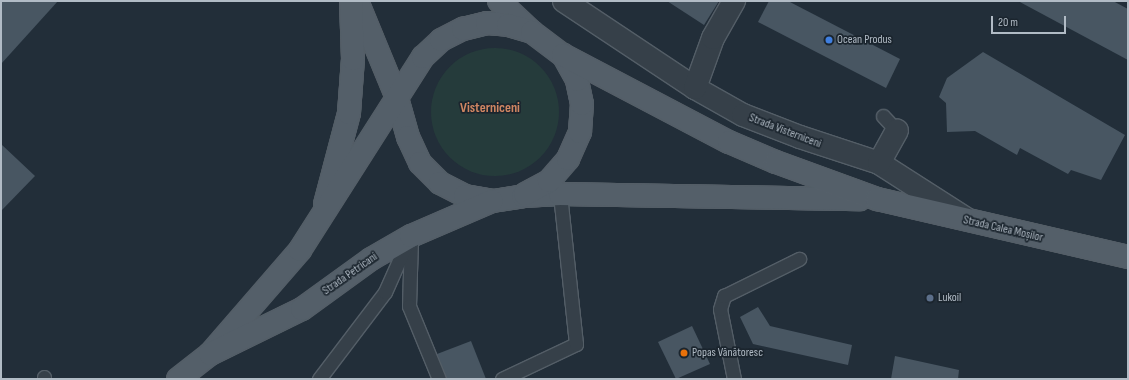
<!DOCTYPE html>
<meta charset="utf-8">
<style>
body{margin:0}
#map{position:relative;width:1129px;height:380px;overflow:hidden;background:#222e39;font-family:"Sofia Sans Condensed",sans-serif}
div>[style]{position:absolute}
.green>*{inset:0;background:#253b3b}
.round{border-radius:50%}
.building>*{inset:0;background:#485662}
.roads{filter:drop-shadow(1px 0 #545e67) drop-shadow(-1px 0 #545e67) drop-shadow(0 1px #545e67) drop-shadow(0 -1px #545e67)}
.lane>*{height:13px;margin:-6.5px;padding:0 6.5px;transform-origin:6.5px;border-radius:6.5px;background:#364049}
.street>*{height:22px;margin:-11px;padding:0 11px;transform-origin:11px;border-radius:11px;background:#364049}
.primary>*{height:22px;margin:-11px;padding:0 11px;transform-origin:11px;border-radius:11px;background:#545f69}
.dots>*{width:11px;height:11px;translate:-50% -50%;box-sizing:border-box;border:2px solid #1b252e;border-radius:50%}
span{translate:-50% -50%;white-space:nowrap;text-align:center;line-height:1.15;-webkit-text-stroke:3.5px #1b252e;paint-order:stroke}
.poi-label{font-size:12px;color:#b1bbc5}
.left{translate:0 -50%;text-align:left}
.street-label{font-size:12px;color:#b1bbc5}
.quarter-label{font-size:14px;color:#cf8662;font-weight:700}
.frame{position:absolute;inset:0;border:2px solid #b1bbc5;pointer-events:none}
.scale{position:absolute;left:991px;top:16px;width:75px;height:18px;box-sizing:border-box;border:2px solid #b1bbc5;border-top:0;padding-left:5px;font-size:12px;line-height:14px;white-space:nowrap;color:#b1bbc5;-webkit-text-stroke:3px #1b252e;paint-order:stroke}
</style>
<div id="map">
<div class="green">
<div class="round" style="left:431px;top:48px;width:128px;height:128px"></div>
</div>
<div class="building">
<div style="clip-path:polygon(1px 1px,58px 1px,1px 64px)"></div>
<div style="clip-path:polygon(667px 1px,719px 1px,704px 25px)"></div>
<div style="clip-path:polygon(769px 1px,788px 1px,900px 59px,886px 88px,758px 22px)"></div>
<div style="clip-path:polygon(1018px 1px,1113px 1px,1128px 9px,1128px 60px)"></div>
<div style="clip-path:polygon(983px 52px,1125px 135px,1101px 180px,1071px 170px,1068px 174px,1020px 148px,1017px 155px,975px 131px,947px 132px,946px 103px,939px 97px,947px 78px)"></div>
<div style="clip-path:polygon(1px 144px,35px 176px,1px 211px)"></div>
<div style="clip-path:polygon(758px 307px,770px 326px,852px 345px,848px 365px,753px 344px,740px 317px)"></div>
<div style="clip-path:polygon(692px 326px,710px 364px,676px 379px,658px 342px)"></div>
<div style="clip-path:polygon(471px 341px,486px 379px,447px 379px,437px 354px)"></div>
<div style="clip-path:polygon(895px 356px,959px 370px,958px 379px,891px 379px)"></div>
</div>
<div class="roads">
<div class="lane">
<div style="left:883px;top:116px;width:21px;rotate:47deg"></div>
<div style="left:411px;top:239px;width:67px;rotate:91.7deg"></div>
<div style="left:409px;top:306px;width:79px;rotate:67.7deg"></div>
<div style="left:44px;top:379px;width:2px;rotate:-90deg"></div>
<div style="left:319px;top:379px;width:109px;rotate:-52.8deg"></div>
<div style="left:385px;top:292px;width:59px;rotate:-66deg"></div>
<div style="left:502px;top:379px;width:82px;rotate:-25.3deg"></div>
<div style="left:576px;top:344px;width:151px;rotate:-96.1deg"></div>
<div style="left:734px;top:379px;width:71px;rotate:-101.3deg"></div>
<div style="left:720px;top:309px;width:14px;rotate:-73deg"></div>
<div style="left:724px;top:296px;width:84px;rotate:-26.3deg"></div>
</div>
<div class="street">
<div style="left:564px;top:1px;width:157px;rotate:33.6deg"></div>
<div style="left:695px;top:88px;width:55px;rotate:29.4deg"></div>
<div style="left:743px;top:115px;width:61px;rotate:21.1deg"></div>
<div style="left:800px;top:137px;width:83px;rotate:18.2deg"></div>
<div style="left:879px;top:163px;width:102px;rotate:32.6deg"></div>
<div style="left:695px;top:88px;width:53px;rotate:-70.2deg"></div>
<div style="left:713px;top:38px;width:43px;rotate:-60.4deg"></div>
<div style="left:879px;top:163px;width:37px;rotate:-61deg"></div>
</div>
<div class="primary">
<div style="left:357px;top:1px;width:105px;rotate:67.6deg"></div>
<div style="left:397px;top:98px;width:41px;rotate:74.2deg"></div>
<div style="left:408px;top:137px;width:29px;rotate:65deg"></div>
<div style="left:420px;top:163px;width:28px;rotate:45deg"></div>
<div style="left:440px;top:183px;width:28px;rotate:27deg"></div>
<div style="left:465px;top:196px;width:28px;rotate:10deg"></div>
<div style="left:493px;top:201px;width:30px;rotate:-9deg"></div>
<div style="left:523px;top:196px;width:37px;rotate:-3deg"></div>
<div style="left:560px;top:194px;width:300px;rotate:1deg"></div>
<div style="left:499px;top:1px;width:42px;rotate:43.1deg"></div>
<div style="left:525px;top:194px;width:27px;rotate:-28deg"></div>
<div style="left:549px;top:181px;width:29px;rotate:-49deg"></div>
<div style="left:568px;top:159px;width:30px;rotate:-66deg"></div>
<div style="left:580px;top:132px;width:28px;rotate:-86deg"></div>
<div style="left:582px;top:104px;width:25px;rotate:-102deg"></div>
<div style="left:577px;top:80px;width:29px;rotate:-119deg"></div>
<div style="left:325px;top:204px;width:94px;rotate:-75.2deg"></div>
<div style="left:349px;top:113px;width:54px;rotate:-85.8deg"></div>
<div style="left:353px;top:59px;width:58px;rotate:-92deg"></div>
<div style="left:210px;top:354px;width:138px;rotate:-49.1deg"></div>
<div style="left:300px;top:250px;width:229px;rotate:-57.5deg"></div>
<div style="left:423px;top:57px;width:25px;rotate:-43deg"></div>
<div style="left:441px;top:40px;width:25px;rotate:-27deg"></div>
<div style="left:463px;top:29px;width:25px;rotate:-14deg"></div>
<div style="left:487px;top:23px;width:21px;rotate:5deg"></div>
<div style="left:508px;top:25px;width:25px;rotate:16deg"></div>
<div style="left:532px;top:32px;width:39px;rotate:37deg"></div>
<div style="left:563px;top:55px;width:187px;rotate:27.7deg"></div>
<div style="left:729px;top:142px;width:51px;rotate:23.1deg"></div>
<div style="left:776px;top:162px;width:108px;rotate:20.1deg"></div>
<div style="left:877px;top:199px;width:258px;rotate:13deg"></div>
<div style="left:178px;top:379px;width:41px;rotate:-38deg"></div>
<div style="left:210px;top:354px;width:102px;rotate:-26.1deg"></div>
<div style="left:302px;top:309px;width:85px;rotate:-35.9deg"></div>
<div style="left:371px;top:259px;width:46px;rotate:-29.9deg"></div>
<div style="left:411px;top:236px;width:88px;rotate:-23.4deg"></div>
</div>
</div>
<div class="dots">
<div style="left:829px;top:40px;background:#3f7fe0"></div>
<div style="left:930px;top:298px;background:#5c6f8a"></div>
<div style="left:684px;top:353px;background:#e8710a"></div>
</div>
<div class="poi-label">
<span class="left" style="left:837px;top:40px">Ocean Produs</span>
<span class="left" style="left:938px;top:298px">Lukoil</span>
<span class="left" style="left:692px;top:353px">Popas Vânătoresc</span>
</div>
<div class="street-label">
<span style="left:785px;top:131px;rotate:21deg">Strada Visterniceni</span>
<span style="left:1003px;top:229px;rotate:13deg">Strada Calea Moșilor</span>
<span style="left:350px;top:274px;rotate:-35deg">Strada Petricani</span>
</div>
<div class="quarter-label">
<span style="left:490px;top:108px">Visterniceni</span>
</div>
<div class="frame"></div>
<div class="scale">20 m</div>
</div>
